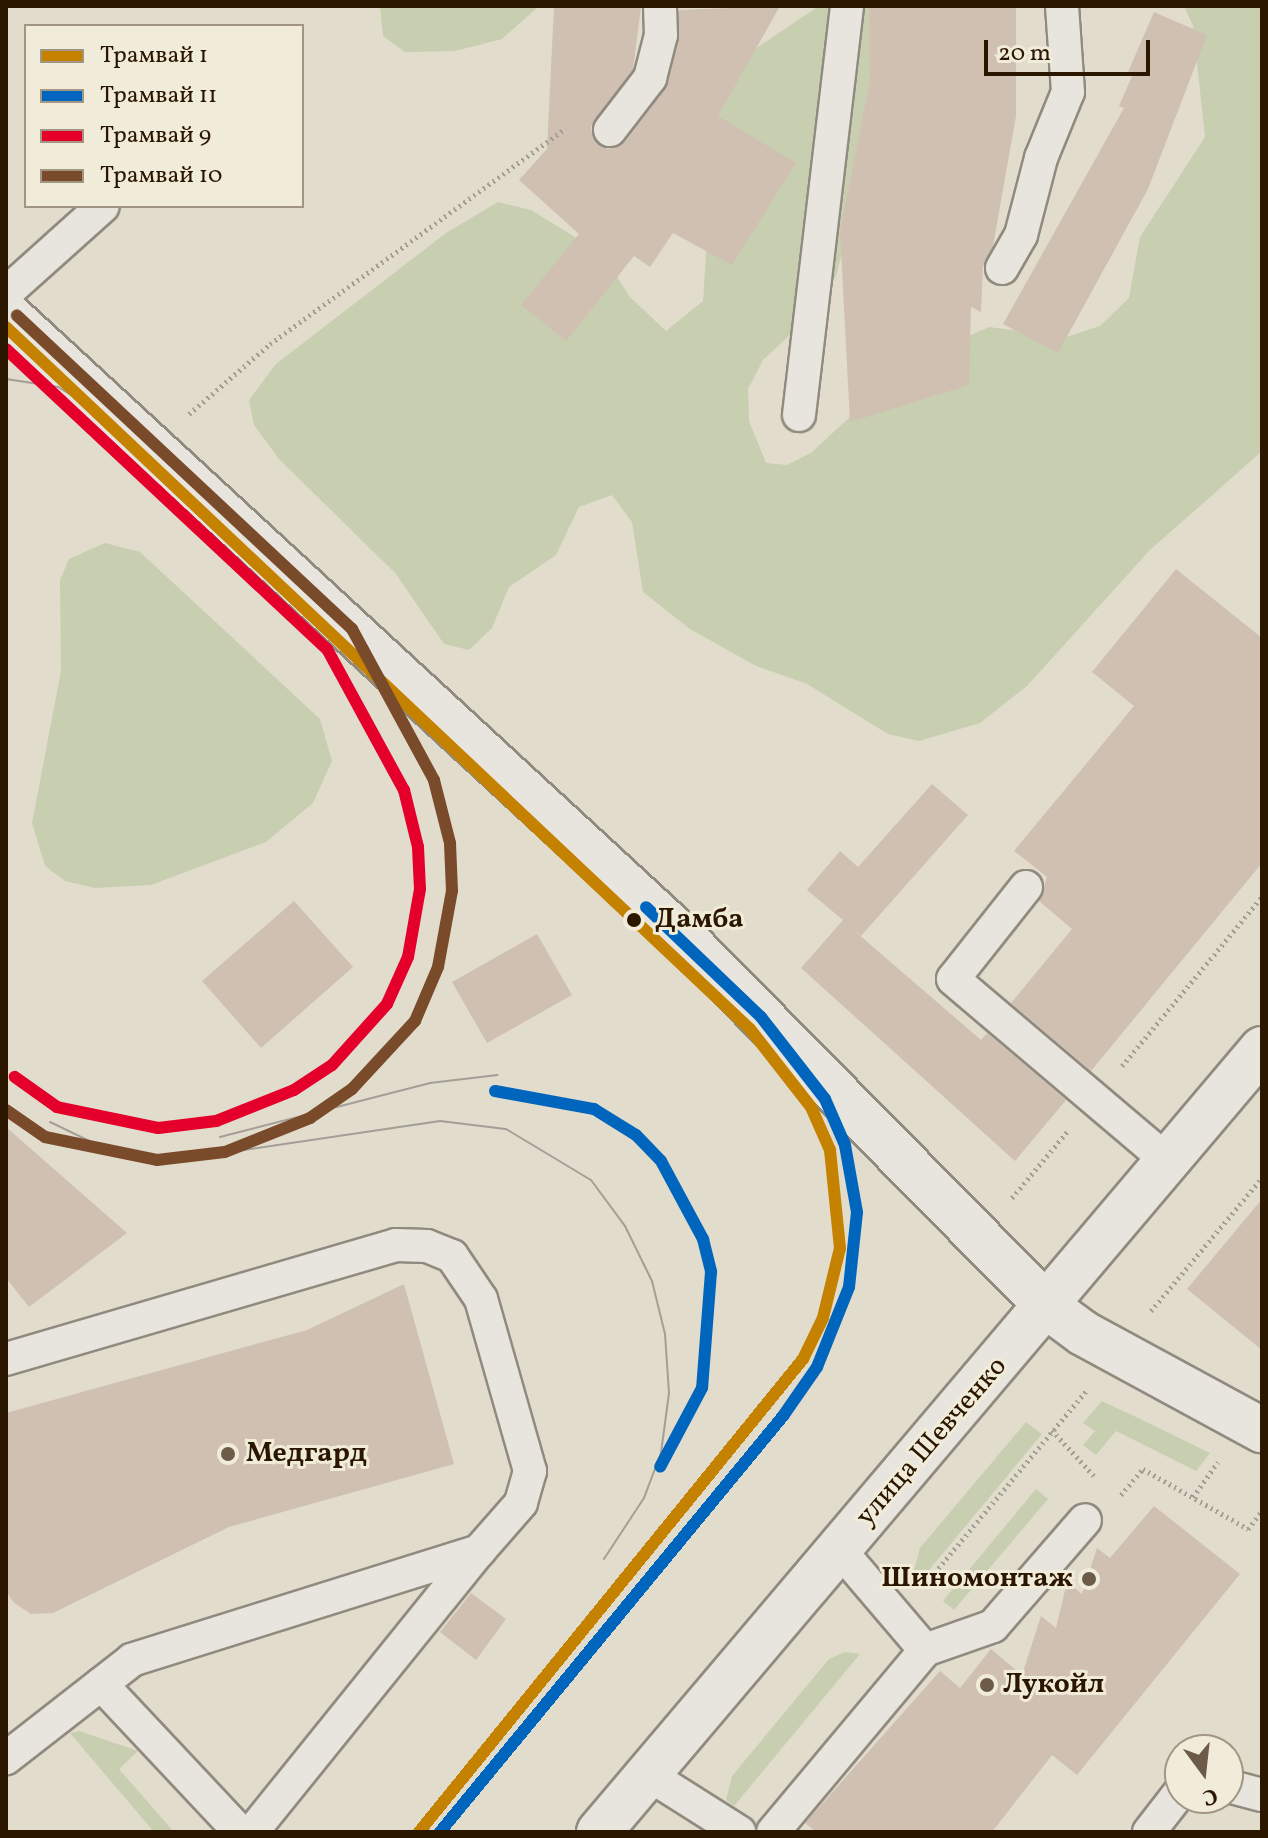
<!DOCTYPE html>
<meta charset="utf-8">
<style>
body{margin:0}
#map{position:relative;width:1268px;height:1838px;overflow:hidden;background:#e2dccd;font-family:Vollkorn,serif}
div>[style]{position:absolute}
.green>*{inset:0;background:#c8ceb0}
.building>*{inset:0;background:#d0c0b2}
.path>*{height:5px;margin-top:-2.5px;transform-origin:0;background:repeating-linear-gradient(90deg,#a39e96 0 2px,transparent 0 6px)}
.roads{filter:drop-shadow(2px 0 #908a7f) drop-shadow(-2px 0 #908a7f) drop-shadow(0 2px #908a7f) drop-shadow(0 -2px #908a7f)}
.lane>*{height:32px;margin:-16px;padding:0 16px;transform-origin:16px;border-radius:16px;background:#e8e5de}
.street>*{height:44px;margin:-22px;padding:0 22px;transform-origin:22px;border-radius:22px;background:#e8e5de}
.secondary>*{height:44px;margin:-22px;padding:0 22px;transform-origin:22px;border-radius:22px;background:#e8e5de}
.tram>*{height:2px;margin:-1px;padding:0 1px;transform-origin:1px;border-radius:1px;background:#a39e96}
.tram-1>*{height:12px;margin:-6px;padding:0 6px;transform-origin:6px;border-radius:6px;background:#c48200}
.tram-2>*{height:12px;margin:-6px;padding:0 6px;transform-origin:6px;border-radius:6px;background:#0065bd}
.tram-3>*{height:12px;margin:-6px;padding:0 6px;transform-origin:6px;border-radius:6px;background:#e4002b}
.tram-4>*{height:12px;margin:-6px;padding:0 6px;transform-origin:6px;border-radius:6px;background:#7a4b2a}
.dots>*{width:22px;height:22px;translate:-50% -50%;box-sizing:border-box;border:4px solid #f1ebd9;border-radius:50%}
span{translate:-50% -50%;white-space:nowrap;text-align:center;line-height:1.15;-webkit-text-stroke:6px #f1ebd9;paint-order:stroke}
.stop-label{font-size:28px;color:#2b1600;font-weight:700}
.left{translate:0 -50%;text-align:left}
.street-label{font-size:28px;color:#2b1600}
.poi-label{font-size:28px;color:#2b1600;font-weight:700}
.right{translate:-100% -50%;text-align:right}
.frame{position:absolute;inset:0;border:8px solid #2b1600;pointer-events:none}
.legend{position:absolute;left:24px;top:24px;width:280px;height:184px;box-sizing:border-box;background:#f1ebd9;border:2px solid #a29682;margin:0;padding:10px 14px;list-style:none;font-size:24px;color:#2b1600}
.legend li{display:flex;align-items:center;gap:16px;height:40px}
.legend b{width:40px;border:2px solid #a29682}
.north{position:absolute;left:1164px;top:1734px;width:80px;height:80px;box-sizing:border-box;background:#f1ebd9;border:2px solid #a29682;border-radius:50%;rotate:165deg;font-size:22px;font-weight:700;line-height:32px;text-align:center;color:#2b1600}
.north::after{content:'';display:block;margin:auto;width:28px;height:36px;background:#6b5b48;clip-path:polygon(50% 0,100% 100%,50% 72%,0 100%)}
.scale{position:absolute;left:984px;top:40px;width:166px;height:36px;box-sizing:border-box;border:4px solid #2b1600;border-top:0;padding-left:10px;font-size:24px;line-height:28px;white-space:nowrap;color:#2b1600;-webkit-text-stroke:6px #f1ebd9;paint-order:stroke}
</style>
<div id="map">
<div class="green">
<div style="clip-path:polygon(380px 6px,539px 6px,502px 39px,455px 51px,405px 52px,383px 36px)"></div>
<div style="clip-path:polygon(819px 6px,870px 6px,884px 25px,862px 173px,837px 273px,823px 304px,763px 360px,748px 389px,749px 421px,766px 463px,787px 465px,811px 453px,907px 364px,989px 327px,1066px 337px,1100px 326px,1129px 298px,1140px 237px,1205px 137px,1193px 26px,1184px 6px,1262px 6px,1262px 451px,1149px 551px,1027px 686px,980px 723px,919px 741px,888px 734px,807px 684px,756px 666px,690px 629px,643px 592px,632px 522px,612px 495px,579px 507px,556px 555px,509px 587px,492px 628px,469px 650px,444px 644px,396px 574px,279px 459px,254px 425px,249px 400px,276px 364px,446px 233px,498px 202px,531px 210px,604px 255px,629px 296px,666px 331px,703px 301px,716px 107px,755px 49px)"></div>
<div style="clip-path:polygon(105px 543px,140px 552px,320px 719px,332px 761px,313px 803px,266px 842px,151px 885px,95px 888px,65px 881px,45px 866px,32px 823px,61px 671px,60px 580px,69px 559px)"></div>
<div style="clip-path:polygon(1102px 1401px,1136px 1417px,1210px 1453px,1196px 1471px,1116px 1431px,1096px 1455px,1083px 1445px,1095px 1431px,1083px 1423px)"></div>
<div style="clip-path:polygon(1026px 1422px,1042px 1434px,920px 1581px,914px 1570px,920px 1548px)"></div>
<div style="clip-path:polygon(1036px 1489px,1048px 1499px,954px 1610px,943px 1601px)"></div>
<div style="clip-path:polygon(845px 1652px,860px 1654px,734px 1806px,726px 1800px,732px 1776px,829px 1659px)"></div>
<div style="clip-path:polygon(79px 1731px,138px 1751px,119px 1769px,174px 1832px,154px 1832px,70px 1733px)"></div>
</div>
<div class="building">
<div style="clip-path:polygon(554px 6px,641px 7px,633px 70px,591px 127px,593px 138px,608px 149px,625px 142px,665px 89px,679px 39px,679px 10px,780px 6px,718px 116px,796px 163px,732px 265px,673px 233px,650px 267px,634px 256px,566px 341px,521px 305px,579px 234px,519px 180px,547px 149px)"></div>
<div style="clip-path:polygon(869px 6px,1016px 6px,1016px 116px,993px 246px,983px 267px,981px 312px,971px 307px,969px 385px,850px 422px,840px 231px,870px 80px)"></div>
<div style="clip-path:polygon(1154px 12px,1207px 35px,1148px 189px,1058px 353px,1003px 324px,1124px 108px,1119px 106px,1133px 74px,1128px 72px)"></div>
<div style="clip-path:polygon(1176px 569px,1262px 638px,1262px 863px,1091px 1071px,1011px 1003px,1072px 929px,1039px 901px,1047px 877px,1014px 851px,1134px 706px,1092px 672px)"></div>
<div style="clip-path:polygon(932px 784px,968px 815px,861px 936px,850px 927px,981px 1040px,987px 1033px,1066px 1100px,1015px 1161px,801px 968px,843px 920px,807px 890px,840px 851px,858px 867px)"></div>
<div style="clip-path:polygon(294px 901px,353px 967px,261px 1048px,202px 981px)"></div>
<div style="clip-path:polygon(537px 934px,572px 995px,487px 1043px,452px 982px)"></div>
<div style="clip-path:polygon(6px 1127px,127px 1233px,29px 1307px,6px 1278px)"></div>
<div style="clip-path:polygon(1262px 1199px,1262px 1350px,1187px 1289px)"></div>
<div style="clip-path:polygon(404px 1284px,454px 1464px,229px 1527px,53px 1613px,31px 1614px,13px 1602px,6px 1591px,6px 1413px,307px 1330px)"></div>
<div style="clip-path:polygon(1154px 1506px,1240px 1574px,1077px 1775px,1052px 1755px,992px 1832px,816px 1832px,805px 1823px,940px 1671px,960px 1688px,991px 1649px,1022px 1675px,1041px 1616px,1056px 1628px,1067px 1582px,1082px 1594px,1097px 1548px,1110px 1558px)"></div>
<div style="clip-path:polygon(471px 1593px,506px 1619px,476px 1660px,440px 1632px)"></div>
</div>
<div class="path">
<div style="left:189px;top:414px;width:107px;rotate:-40.8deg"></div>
<div style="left:270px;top:344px;width:366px;rotate:-36.1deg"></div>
<div style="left:1122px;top:1066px;width:219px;rotate:-50.4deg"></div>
<div style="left:1012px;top:1198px;width:86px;rotate:-50.2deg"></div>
<div style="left:1151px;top:1311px;width:173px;rotate:-50.2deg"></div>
<div style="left:1052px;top:1430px;width:62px;rotate:47.6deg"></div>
<div style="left:1121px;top:1495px;width:34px;rotate:-50deg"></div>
<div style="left:1143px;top:1469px;width:121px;rotate:29.7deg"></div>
<div style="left:1248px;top:1529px;width:23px;rotate:-52deg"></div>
<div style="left:1193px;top:1497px;width:43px;rotate:-54.5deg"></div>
<div style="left:927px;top:1582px;width:250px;rotate:-50.2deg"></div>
</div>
<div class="roads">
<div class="lane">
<div style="left:610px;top:130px;width:66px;rotate:-52.4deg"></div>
<div style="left:650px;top:78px;width:44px;rotate:-75.7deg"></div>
<div style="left:661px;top:35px;width:29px;rotate:-92deg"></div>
<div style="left:1002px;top:268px;width:38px;rotate:-60deg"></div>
<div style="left:1021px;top:235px;width:80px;rotate:-75.4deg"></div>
<div style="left:1041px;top:158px;width:71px;rotate:-67.8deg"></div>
<div style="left:1068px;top:92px;width:86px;rotate:-94deg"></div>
<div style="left:6px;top:293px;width:130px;rotate:-41.9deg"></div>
<div style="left:799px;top:415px;width:412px;rotate:-83.3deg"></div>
<div style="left:1026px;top:887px;width:117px;rotate:128.4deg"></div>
<div style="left:953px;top:979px;width:283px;rotate:40.3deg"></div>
<div style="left:6px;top:1359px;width:406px;rotate:-16.3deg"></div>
<div style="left:396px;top:1245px;width:31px;rotate:2deg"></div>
<div style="left:427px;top:1246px;width:27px;rotate:22deg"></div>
<div style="left:452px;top:1256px;width:52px;rotate:56deg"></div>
<div style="left:481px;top:1299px;width:179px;rotate:74.1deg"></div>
<div style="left:530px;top:1471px;width:33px;rotate:106deg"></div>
<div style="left:521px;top:1503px;width:64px;rotate:131.2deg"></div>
<div style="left:479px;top:1551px;width:364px;rotate:162.6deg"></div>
<div style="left:132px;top:1660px;width:160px;rotate:142.1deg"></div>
<div style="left:839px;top:1549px;width:133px;rotate:49.6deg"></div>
<div style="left:101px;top:1684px;width:203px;rotate:46.8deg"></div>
<div style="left:649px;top:1775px;width:107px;rotate:32.3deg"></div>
<div style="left:1228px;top:1786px;width:35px;rotate:15deg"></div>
<div style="left:252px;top:1832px;width:361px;rotate:-51.1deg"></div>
<div style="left:773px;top:1832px;width:237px;rotate:-50.1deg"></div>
<div style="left:925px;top:1650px;width:72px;rotate:-19.4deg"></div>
<div style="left:993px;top:1626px;width:140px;rotate:-49deg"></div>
<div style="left:1149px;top:1832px;width:51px;rotate:-52.2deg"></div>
</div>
<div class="street">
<div style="left:6px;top:313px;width:931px;rotate:42.69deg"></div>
<div style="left:690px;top:944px;width:510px;rotate:45.4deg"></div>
<div style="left:1048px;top:1307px;width:44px;rotate:36.6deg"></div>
<div style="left:1083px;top:1333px;width:204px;rotate:28.5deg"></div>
</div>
<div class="secondary">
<div style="left:599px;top:1832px;width:1026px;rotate:-49.74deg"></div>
</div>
</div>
<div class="tram">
<div style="left:6px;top:379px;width:53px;rotate:8.7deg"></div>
<div style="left:58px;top:387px;width:44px;rotate:31.2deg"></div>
<div style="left:50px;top:1122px;width:62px;rotate:25.7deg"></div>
<div style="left:106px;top:1149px;width:64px;rotate:10.8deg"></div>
<div style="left:169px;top:1161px;width:274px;rotate:-8.4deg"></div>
<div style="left:440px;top:1121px;width:66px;rotate:6.9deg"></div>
<div style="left:506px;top:1129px;width:99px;rotate:31deg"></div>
<div style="left:591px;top:1180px;width:57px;rotate:53.5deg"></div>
<div style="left:625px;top:1226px;width:61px;rotate:63.9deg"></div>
<div style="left:652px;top:1281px;width:55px;rotate:76.2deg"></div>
<div style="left:665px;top:1334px;width:59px;rotate:86.1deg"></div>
<div style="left:669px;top:1393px;width:61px;rotate:97.6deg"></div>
<div style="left:661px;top:1453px;width:48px;rotate:110.7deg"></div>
<div style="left:644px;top:1498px;width:73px;rotate:123.3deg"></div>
<div style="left:220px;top:1137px;width:217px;rotate:-14.4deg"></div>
<div style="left:430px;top:1083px;width:68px;rotate:-6.7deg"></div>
</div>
<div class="tram-1">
<div style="left:6px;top:327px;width:1023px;rotate:43.34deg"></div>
<div style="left:750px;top:1029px;width:99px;rotate:52deg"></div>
<div style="left:811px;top:1107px;width:47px;rotate:66.2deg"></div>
<div style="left:830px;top:1150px;width:99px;rotate:84.2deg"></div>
<div style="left:840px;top:1248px;width:72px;rotate:103.7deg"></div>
<div style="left:823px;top:1318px;width:46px;rotate:116deg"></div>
<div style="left:803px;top:1359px;width:609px;rotate:129.07deg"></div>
</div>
<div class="tram-2">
<div style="left:495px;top:1091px;width:101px;rotate:10.3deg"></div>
<div style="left:594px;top:1109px;width:49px;rotate:31.8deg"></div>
<div style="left:636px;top:1135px;width:36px;rotate:46deg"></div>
<div style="left:661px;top:1161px;width:89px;rotate:61.7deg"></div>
<div style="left:703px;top:1239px;width:34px;rotate:76deg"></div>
<div style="left:711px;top:1272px;width:116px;rotate:94.4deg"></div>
<div style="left:702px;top:1388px;width:89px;rotate:118deg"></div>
<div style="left:440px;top:1832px;width:539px;rotate:-50.49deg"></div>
<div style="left:783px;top:1416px;width:60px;rotate:-55.2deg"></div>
<div style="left:817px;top:1367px;width:86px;rotate:-68.2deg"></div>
<div style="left:849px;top:1287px;width:75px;rotate:-83.9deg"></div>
<div style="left:857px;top:1212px;width:68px;rotate:-100.2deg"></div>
<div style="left:845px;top:1145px;width:50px;rotate:-113.5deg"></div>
<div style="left:825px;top:1099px;width:104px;rotate:-128deg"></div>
<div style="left:761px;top:1017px;width:159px;rotate:-136.3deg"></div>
</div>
<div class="tram-3">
<div style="left:6px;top:349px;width:439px;rotate:43.1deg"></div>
<div style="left:327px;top:649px;width:161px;rotate:61.4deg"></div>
<div style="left:404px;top:790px;width:59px;rotate:76.2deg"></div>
<div style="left:418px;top:847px;width:42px;rotate:87.3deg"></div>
<div style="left:420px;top:889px;width:69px;rotate:100deg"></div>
<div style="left:408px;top:957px;width:51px;rotate:114.1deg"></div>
<div style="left:387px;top:1004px;width:82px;rotate:132deg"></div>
<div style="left:332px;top:1065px;width:45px;rotate:146.7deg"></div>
<div style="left:294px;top:1090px;width:84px;rotate:158.3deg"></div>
<div style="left:216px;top:1121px;width:58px;rotate:173.1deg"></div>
<div style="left:158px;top:1128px;width:103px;rotate:-168.3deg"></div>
<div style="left:57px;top:1107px;width:52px;rotate:-144.5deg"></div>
</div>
<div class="tram-4">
<div style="left:6px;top:1110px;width:47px;rotate:34.7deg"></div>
<div style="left:45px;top:1137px;width:114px;rotate:11.6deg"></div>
<div style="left:157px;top:1160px;width:68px;rotate:-6.7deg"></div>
<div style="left:225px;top:1152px;width:92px;rotate:-21.8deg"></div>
<div style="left:310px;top:1118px;width:51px;rotate:-34.6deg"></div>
<div style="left:352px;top:1089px;width:93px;rotate:-47.2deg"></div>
<div style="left:415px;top:1021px;width:59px;rotate:-66.9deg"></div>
<div style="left:438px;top:967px;width:77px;rotate:-79.6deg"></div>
<div style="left:452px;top:891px;width:48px;rotate:-92.4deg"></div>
<div style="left:450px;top:843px;width:65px;rotate:-104.3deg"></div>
<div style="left:434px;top:780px;width:172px;rotate:-118.5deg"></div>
<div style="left:352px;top:629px;width:459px;rotate:-136.9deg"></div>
</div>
<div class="dots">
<div style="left:634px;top:920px;background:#2b1600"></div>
<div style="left:228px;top:1454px;background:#6b5b48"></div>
<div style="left:1089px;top:1579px;background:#6b5b48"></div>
<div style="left:987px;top:1685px;background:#6b5b48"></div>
</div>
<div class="stop-label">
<span class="left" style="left:655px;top:920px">Дамба</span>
</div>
<div class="street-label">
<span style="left:932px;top:1442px;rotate:-49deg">улица Шевченко</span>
</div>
<div class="poi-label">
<span class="left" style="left:246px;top:1454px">Медгард</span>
<span class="right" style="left:1073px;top:1579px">Шиномонтаж</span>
<span class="left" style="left:1003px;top:1685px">Лукойл</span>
</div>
<div class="frame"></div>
<ul class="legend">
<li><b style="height:10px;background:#c48200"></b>Трамвай 1</li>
<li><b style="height:10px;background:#0065bd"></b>Трамвай 11</li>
<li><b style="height:10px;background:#e4002b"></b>Трамвай 9</li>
<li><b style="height:10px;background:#7a4b2a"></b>Трамвай 10</li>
</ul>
<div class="north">С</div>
<div class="scale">20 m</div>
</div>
